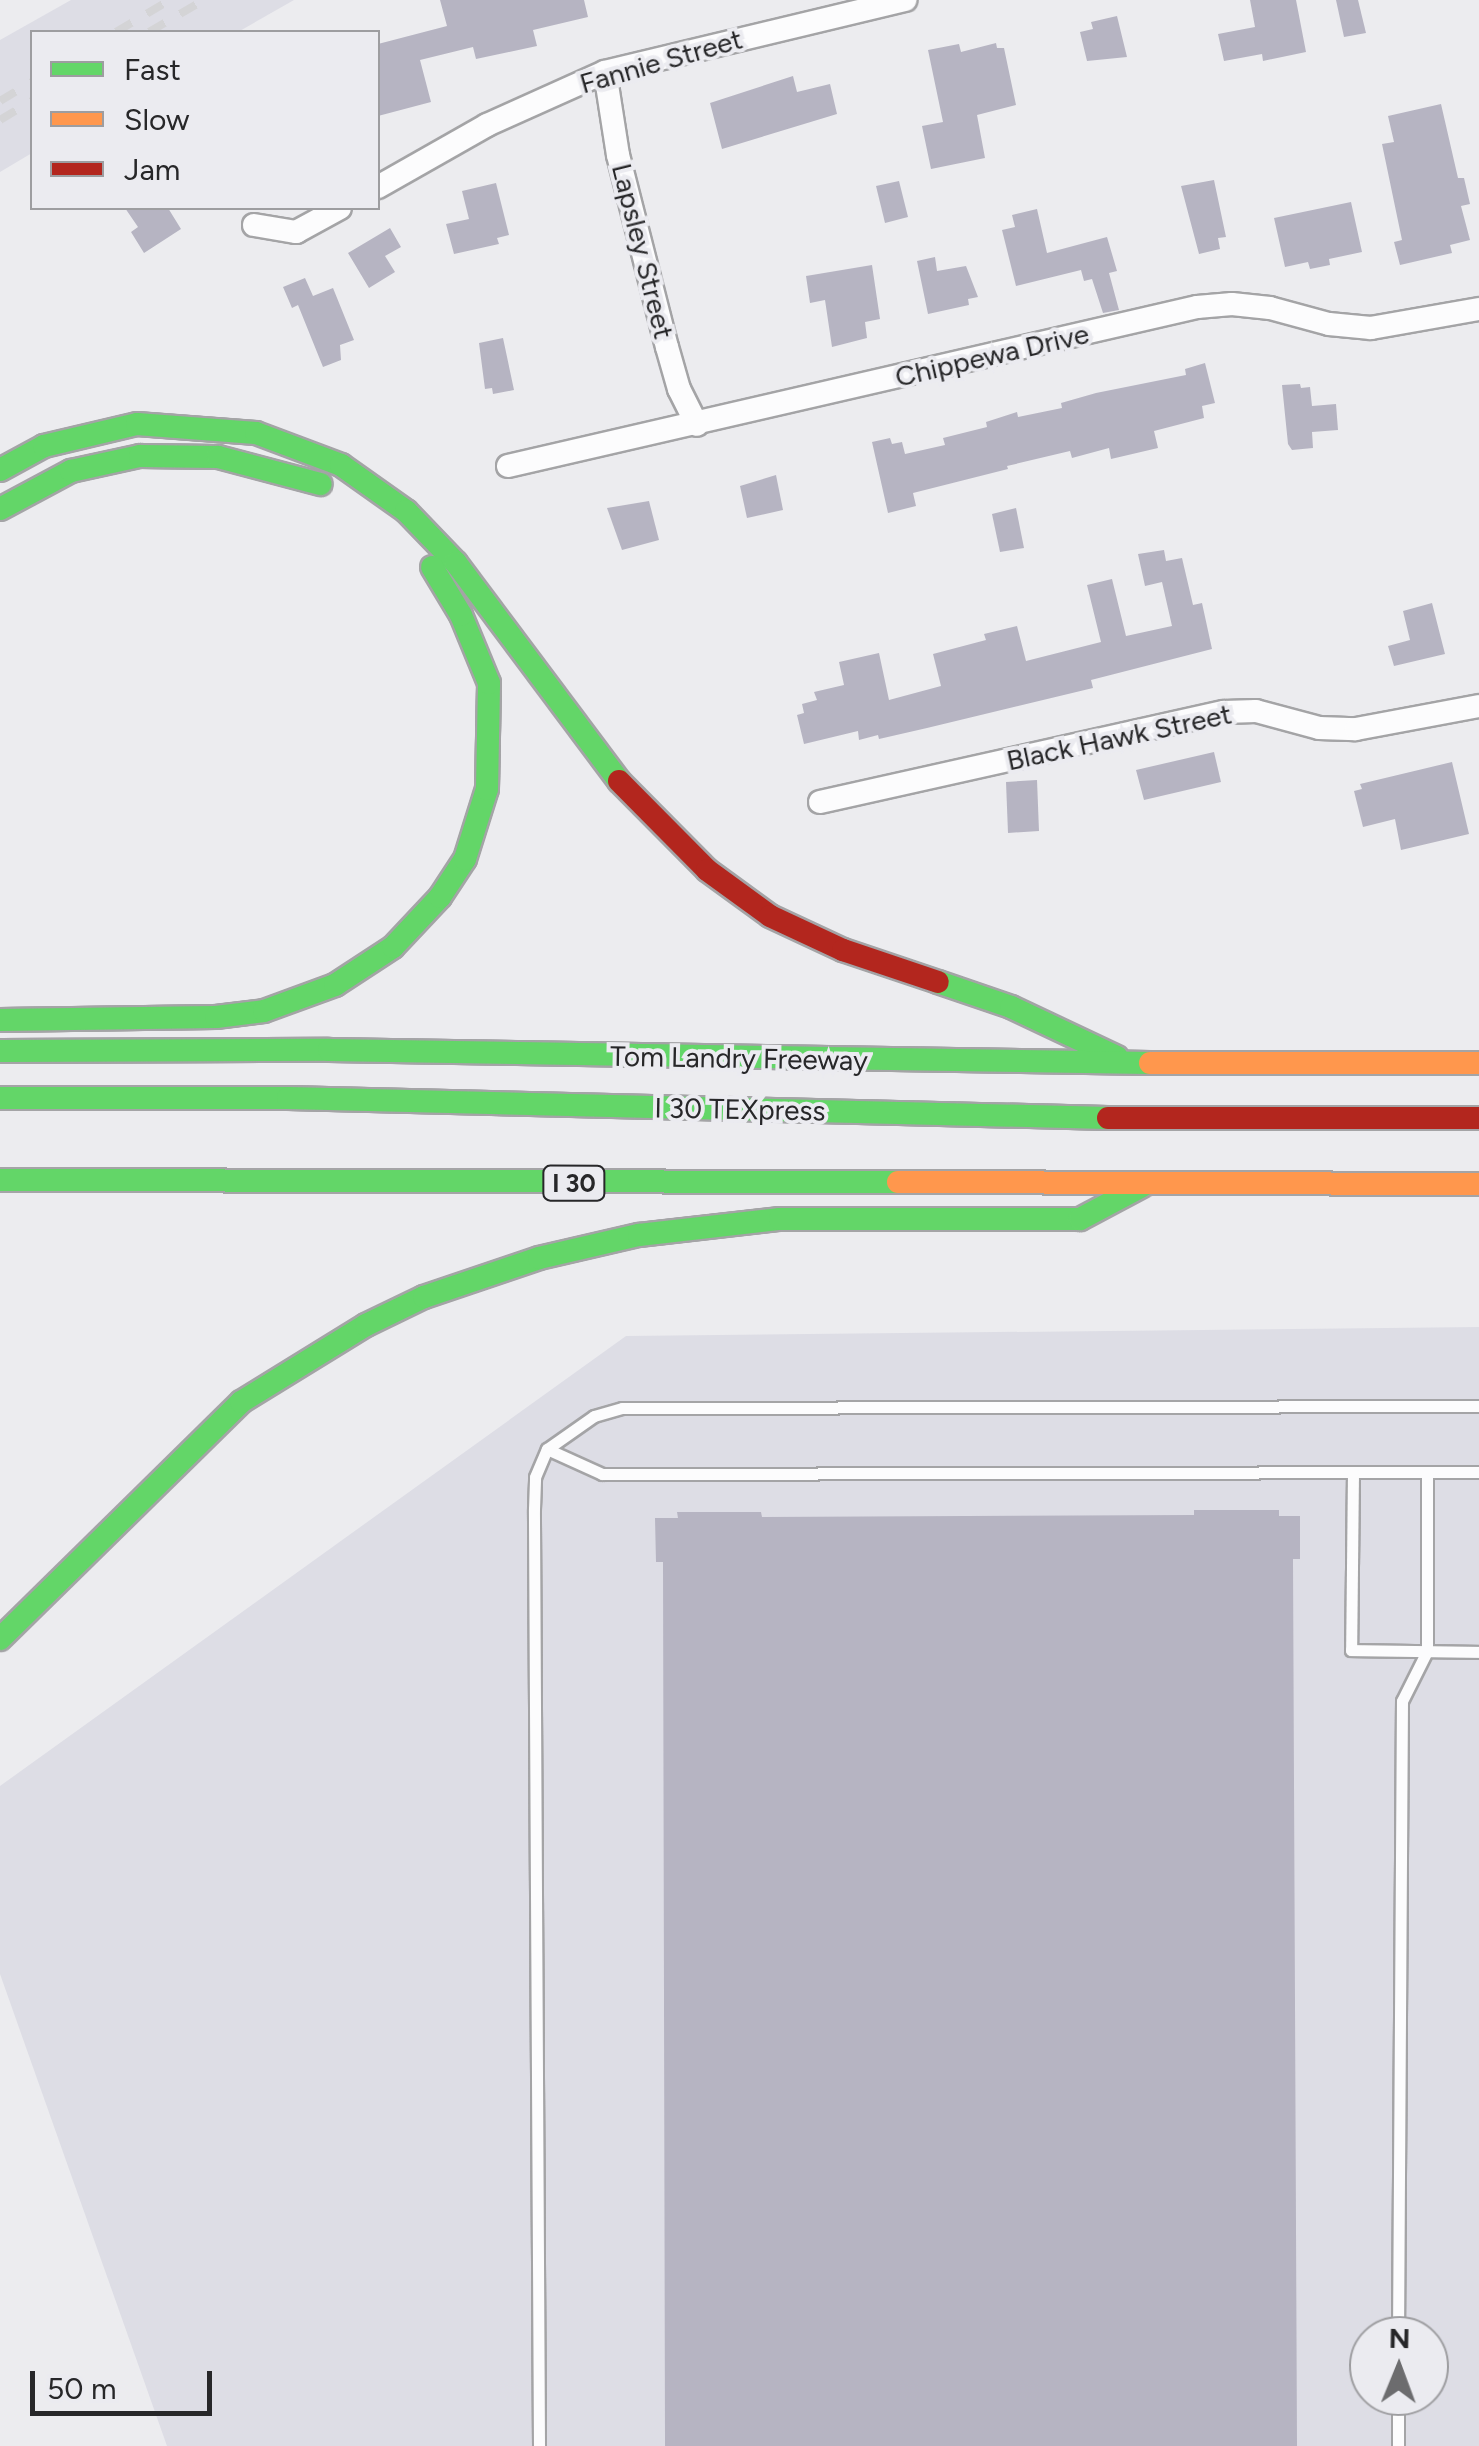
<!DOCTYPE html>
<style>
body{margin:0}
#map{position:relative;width:1479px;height:2446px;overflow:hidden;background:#ececef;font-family:Figtree,sans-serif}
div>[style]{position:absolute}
.built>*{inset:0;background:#dddde5}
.building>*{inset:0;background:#b6b4c2}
.roads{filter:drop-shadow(2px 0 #a4a4a6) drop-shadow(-2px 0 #a4a4a6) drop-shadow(0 2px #a4a4a6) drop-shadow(0 -2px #a4a4a6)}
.lane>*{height:11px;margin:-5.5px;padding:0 5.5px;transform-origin:5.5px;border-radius:5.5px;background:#fcfcfd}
.street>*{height:22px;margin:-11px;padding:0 11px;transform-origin:11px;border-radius:11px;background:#fcfcfd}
.fast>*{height:22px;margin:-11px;padding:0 11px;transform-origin:11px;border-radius:11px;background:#63d668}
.slow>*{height:22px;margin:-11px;padding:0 11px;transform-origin:11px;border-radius:11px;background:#ff974d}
.jam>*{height:22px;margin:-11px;padding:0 11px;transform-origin:11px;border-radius:11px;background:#b3261e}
.rail>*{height:8px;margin-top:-4px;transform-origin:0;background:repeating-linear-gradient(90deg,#d4d4d6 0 18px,transparent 0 36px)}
span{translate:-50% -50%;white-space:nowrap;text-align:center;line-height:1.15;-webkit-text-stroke:8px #ebebf0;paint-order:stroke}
.shield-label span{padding:2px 8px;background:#ebebf0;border:2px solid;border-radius:8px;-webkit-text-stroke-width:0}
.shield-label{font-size:25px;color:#272729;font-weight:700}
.street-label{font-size:28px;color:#272729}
.legend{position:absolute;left:30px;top:30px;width:350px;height:180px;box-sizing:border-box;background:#ebebf0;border:2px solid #9d9da0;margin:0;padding:12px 18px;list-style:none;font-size:30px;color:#272729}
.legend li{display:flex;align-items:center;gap:20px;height:50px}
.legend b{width:50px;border:2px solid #9d9da0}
.north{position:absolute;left:1349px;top:2316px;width:100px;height:100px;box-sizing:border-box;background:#ebebf0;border:2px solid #9d9da0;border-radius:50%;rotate:1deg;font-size:28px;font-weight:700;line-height:40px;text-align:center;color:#272729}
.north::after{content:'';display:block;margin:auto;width:35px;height:45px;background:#6c6c6e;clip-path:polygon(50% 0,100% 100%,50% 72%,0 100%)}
.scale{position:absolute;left:30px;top:2371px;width:182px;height:45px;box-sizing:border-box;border:5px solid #272729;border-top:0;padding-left:12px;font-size:30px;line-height:35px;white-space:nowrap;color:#272729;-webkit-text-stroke:8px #ebebf0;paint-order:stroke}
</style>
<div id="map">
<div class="built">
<div style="clip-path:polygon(71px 0,294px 0,238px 32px,32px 32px,32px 153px,0 172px,0 40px)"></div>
<div style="clip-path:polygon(evenodd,1479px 1327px,1479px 2446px,167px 2446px,0 1974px,0 1786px,626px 1336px,1479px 1327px,1369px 2336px,1429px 2336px,1429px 2396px,1369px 2396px,1369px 2336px)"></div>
</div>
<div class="building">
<div style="clip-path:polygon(440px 0,584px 0,588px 17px,533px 30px,537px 46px,476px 59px,473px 47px,420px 60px,431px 102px,378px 116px,378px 44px,447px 26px)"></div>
<div style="clip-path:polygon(1250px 0,1296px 0,1306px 52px,1263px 61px,1262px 54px,1224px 61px,1218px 34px,1255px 27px)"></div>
<div style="clip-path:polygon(1336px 0,1358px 0,1366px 33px,1344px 37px)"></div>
<div style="clip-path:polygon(1117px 16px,1127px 57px,1087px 61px,1080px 32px,1093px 29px,1091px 22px)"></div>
<div style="clip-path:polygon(996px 43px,997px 48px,1004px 48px,1016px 105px,977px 115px,985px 158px,931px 169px,922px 126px,943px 122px,928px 50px,959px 44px,961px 52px)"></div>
<div style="clip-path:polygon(793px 76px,797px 92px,830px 84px,837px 114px,722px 149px,710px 103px)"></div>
<div style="clip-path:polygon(1441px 104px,1458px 178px,1464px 178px,1470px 204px,1461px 206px,1470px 240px,1450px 245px,1452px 253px,1400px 265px,1394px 242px,1402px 240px,1382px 144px,1394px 142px,1388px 116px)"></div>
<div style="clip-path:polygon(1214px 180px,1226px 237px,1218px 238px,1220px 249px,1199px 254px,1181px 186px)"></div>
<div style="clip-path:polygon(899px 181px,908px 217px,885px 223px,876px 186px)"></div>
<div style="clip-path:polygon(496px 183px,509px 235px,497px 238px,499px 244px,454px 254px,446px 224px,469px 219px,462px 191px)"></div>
<div style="clip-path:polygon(1351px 202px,1362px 252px,1329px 259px,1330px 265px,1310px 269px,1308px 262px,1285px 267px,1274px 218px)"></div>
<div style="clip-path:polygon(125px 208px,168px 208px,181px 229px,144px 253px,131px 232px,138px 227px)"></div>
<div style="clip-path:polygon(1037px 209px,1047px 253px,1107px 237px,1117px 271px,1109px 273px,1119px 310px,1103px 313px,1092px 279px,1084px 281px,1081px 270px,1016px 286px,1002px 230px,1015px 227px,1012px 215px)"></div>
<div style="clip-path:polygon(390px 228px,401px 247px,385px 256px,395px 272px,369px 288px,348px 253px)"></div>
<div style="clip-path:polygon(935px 257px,937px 271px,966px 266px,978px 297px,968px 299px,969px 305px,928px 314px,917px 261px)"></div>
<div style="clip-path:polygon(872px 265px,880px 319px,865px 322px,867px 338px,832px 347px,825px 300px,810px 303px,806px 276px)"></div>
<div style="clip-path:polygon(305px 278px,313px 296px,333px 288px,354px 340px,340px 345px,341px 360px,323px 367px,298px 305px,292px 308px,283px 287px)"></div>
<div style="clip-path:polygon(503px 338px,514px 390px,493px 394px,492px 388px,485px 389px,479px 343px)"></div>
<div style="clip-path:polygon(1205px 363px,1215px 403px,1202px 406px,1204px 418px,1154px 431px,1158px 448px,1111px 459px,1109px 448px,1072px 458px,1070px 451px,1007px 466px,1008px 469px,913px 493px,916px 506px,888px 513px,872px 442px,890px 438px,892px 444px,902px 442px,905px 454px,945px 445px,943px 438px,987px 427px,986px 422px,1017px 412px,1018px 417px,1062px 408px,1061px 403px,1096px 393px,1186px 375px,1185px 369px)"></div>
<div style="clip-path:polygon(1300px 384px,1301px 388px,1310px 387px,1312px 406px,1336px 404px,1338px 430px,1312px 432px,1313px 448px,1292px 450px,1288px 444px,1282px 385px)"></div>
<div style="clip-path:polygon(776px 475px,783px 510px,747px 518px,740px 486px)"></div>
<div style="clip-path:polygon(649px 501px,659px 540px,622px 550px,607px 508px)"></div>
<div style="clip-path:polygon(1016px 508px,1024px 548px,1000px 552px,992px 514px)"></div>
<div style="clip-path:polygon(1164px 550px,1166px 561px,1182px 558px,1193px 605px,1202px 603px,1212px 649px,1091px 680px,1093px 688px,927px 728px,879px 739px,878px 735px,859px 740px,858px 731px,804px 744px,797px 715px,804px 713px,802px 704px,817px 700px,814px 692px,844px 685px,839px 662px,879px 653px,889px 700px,941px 686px,933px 654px,986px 640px,984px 634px,1017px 626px,1026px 661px,1101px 642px,1087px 585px,1112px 579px,1126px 636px,1172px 626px,1162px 582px,1145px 586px,1138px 554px)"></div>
<div style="clip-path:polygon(1432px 603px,1445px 654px,1394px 666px,1388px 646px,1410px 640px,1403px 611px)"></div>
<div style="clip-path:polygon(1214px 752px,1221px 782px,1144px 800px,1136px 770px)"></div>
<div style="clip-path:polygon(1452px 762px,1469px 834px,1401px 850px,1395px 819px,1363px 827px,1354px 791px,1362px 789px,1360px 784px)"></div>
<div style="clip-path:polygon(1037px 780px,1039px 831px,1008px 833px,1006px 782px)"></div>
<div style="clip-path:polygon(1194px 1510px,1279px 1510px,1279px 1516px,1300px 1516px,1300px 1559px,1293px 1559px,1297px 2446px,665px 2446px,663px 1562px,656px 1562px,655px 1518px,678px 1518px,677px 1512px,761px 1512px,762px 1517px,1194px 1515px)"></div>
</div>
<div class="roads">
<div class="lane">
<div style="left:547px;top:1449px;width:60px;rotate:24.4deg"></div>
<div style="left:602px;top:1474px;width:877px;rotate:-0.13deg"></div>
<div style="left:1353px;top:1472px;width:178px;rotate:90.6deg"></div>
<div style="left:1351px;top:1650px;width:128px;rotate:0.9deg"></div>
<div style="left:1398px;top:2336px;width:635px;rotate:-89.64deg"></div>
<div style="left:1402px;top:1701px;width:56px;rotate:-63.4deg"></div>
<div style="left:1427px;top:1651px;width:179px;rotate:-90deg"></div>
<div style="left:539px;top:2446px;width:937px;rotate:-90.31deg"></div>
<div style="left:534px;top:1509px;width:32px;rotate:-88deg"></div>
<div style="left:535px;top:1477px;width:30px;rotate:-67deg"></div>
<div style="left:547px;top:1449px;width:57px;rotate:-35.1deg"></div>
<div style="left:594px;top:1416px;width:29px;rotate:-16deg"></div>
<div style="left:622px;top:1408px;width:857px;rotate:-0.13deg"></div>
<div style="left:1398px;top:2446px;width:50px;rotate:-90deg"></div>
</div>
<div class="street">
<div style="left:605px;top:72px;width:84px;rotate:81.1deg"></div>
<div style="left:618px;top:155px;width:198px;rotate:75.7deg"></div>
<div style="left:667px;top:347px;width:44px;rotate:74.1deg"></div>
<div style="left:679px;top:389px;width:40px;rotate:63.4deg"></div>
<div style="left:378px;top:187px;width:125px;rotate:-29.6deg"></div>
<div style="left:487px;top:125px;width:129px;rotate:-24.2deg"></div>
<div style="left:605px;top:72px;width:309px;rotate:-13.5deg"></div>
<div style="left:254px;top:225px;width:43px;rotate:9.5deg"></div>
<div style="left:296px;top:232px;width:50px;rotate:-28.6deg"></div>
<div style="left:508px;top:466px;width:707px;rotate:-12.99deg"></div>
<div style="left:1197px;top:307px;width:35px;rotate:-5deg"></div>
<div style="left:1232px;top:304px;width:38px;rotate:6deg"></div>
<div style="left:1270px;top:308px;width:61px;rotate:15.2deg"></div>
<div style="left:1329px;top:324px;width:42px;rotate:5.4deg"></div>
<div style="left:1371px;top:328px;width:110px;rotate:-10deg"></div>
<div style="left:820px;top:802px;width:414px;rotate:-12.6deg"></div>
<div style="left:1224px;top:712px;width:32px;rotate:-2deg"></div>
<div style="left:1256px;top:711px;width:65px;rotate:15.1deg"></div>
<div style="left:1319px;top:728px;width:37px;rotate:2deg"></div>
<div style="left:1356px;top:729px;width:125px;rotate:-10.6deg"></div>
</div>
<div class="fast">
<div style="left:0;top:470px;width:50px;rotate:-28.6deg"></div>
<div style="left:44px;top:446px;width:96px;rotate:-13.3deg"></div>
<div style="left:137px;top:424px;width:119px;rotate:4.3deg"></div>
<div style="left:256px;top:433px;width:91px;rotate:20.6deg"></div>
<div style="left:341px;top:465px;width:80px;rotate:35.3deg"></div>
<div style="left:406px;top:511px;width:72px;rotate:46.1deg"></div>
<div style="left:456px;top:563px;width:272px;rotate:53.2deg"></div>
<div style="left:0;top:509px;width:81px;rotate:-28.2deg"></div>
<div style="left:71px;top:471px;width:71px;rotate:-12.3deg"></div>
<div style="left:140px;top:456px;width:78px;rotate:0.7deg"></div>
<div style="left:218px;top:457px;width:106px;rotate:14.8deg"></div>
<div style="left:938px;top:982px;width:77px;rotate:18.9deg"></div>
<div style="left:1011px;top:1007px;width:117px;rotate:25.3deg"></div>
<div style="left:0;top:1020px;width:216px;rotate:-0.8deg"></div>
<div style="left:216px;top:1017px;width:48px;rotate:-7.1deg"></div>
<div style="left:264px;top:1011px;width:76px;rotate:-20.1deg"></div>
<div style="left:335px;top:985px;width:69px;rotate:-33.2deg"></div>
<div style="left:393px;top:947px;width:69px;rotate:-46.8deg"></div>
<div style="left:440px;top:897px;width:45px;rotate:-56.7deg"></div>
<div style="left:465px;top:859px;width:73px;rotate:-72.6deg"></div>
<div style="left:487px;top:789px;width:106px;rotate:-88.9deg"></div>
<div style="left:489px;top:683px;width:74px;rotate:-112.4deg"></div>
<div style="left:461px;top:615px;width:56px;rotate:-121.1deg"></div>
<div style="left:0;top:1051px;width:329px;rotate:-0.2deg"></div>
<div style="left:329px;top:1050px;width:821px;rotate:0.91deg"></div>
<div style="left:0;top:1098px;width:288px"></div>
<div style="left:288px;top:1098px;width:820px;rotate:1.4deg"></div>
<div style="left:0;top:1180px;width:898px;rotate:0.13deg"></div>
<div style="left:0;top:1639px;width:338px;rotate:-44.5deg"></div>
<div style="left:241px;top:1402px;width:147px;rotate:-31.6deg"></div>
<div style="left:366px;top:1325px;width:64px;rotate:-25.8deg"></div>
<div style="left:424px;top:1297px;width:121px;rotate:-18.7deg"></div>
<div style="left:539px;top:1258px;width:103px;rotate:-13deg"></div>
<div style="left:639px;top:1235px;width:142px;rotate:-6.5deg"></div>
<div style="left:780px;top:1219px;width:300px"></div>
<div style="left:1080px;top:1219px;width:70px;rotate:-28deg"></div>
</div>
<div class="slow">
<div style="left:1150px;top:1063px;width:329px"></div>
<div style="left:898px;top:1182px;width:581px;rotate:0.2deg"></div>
</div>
<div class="jam">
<div style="left:619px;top:781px;width:125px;rotate:45.3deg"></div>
<div style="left:707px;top:870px;width:78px;rotate:36.1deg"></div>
<div style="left:770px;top:916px;width:81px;rotate:25deg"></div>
<div style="left:843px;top:950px;width:100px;rotate:18.6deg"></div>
<div style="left:1108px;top:1118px;width:371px"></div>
</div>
</div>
<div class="rail">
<div style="left:116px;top:32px;width:63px;rotate:-30.7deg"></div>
<div style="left:149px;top:32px;width:64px;rotate:-30.2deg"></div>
<div style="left:0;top:101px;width:37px;rotate:-31deg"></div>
<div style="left:0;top:120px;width:37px;rotate:-31deg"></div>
</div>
<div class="shield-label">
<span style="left:574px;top:1183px">I 30</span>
</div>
<div class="street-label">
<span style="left:661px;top:61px;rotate:-16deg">Fannie Street</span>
<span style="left:643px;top:251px;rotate:76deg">Lapsley Street</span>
<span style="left:992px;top:355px;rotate:-13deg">Chippewa Drive</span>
<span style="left:1119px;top:737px;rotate:-12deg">Black Hawk Street</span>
<span style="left:739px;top:1058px;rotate:1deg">Tom Landry Freeway</span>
<span style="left:740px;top:1109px;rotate:1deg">I 30 TEXpress</span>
</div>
<ul class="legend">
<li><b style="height:12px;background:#63d668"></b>Fast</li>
<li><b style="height:12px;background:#ff974d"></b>Slow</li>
<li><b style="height:12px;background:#b3261e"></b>Jam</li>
</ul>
<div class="north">N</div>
<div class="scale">50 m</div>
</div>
